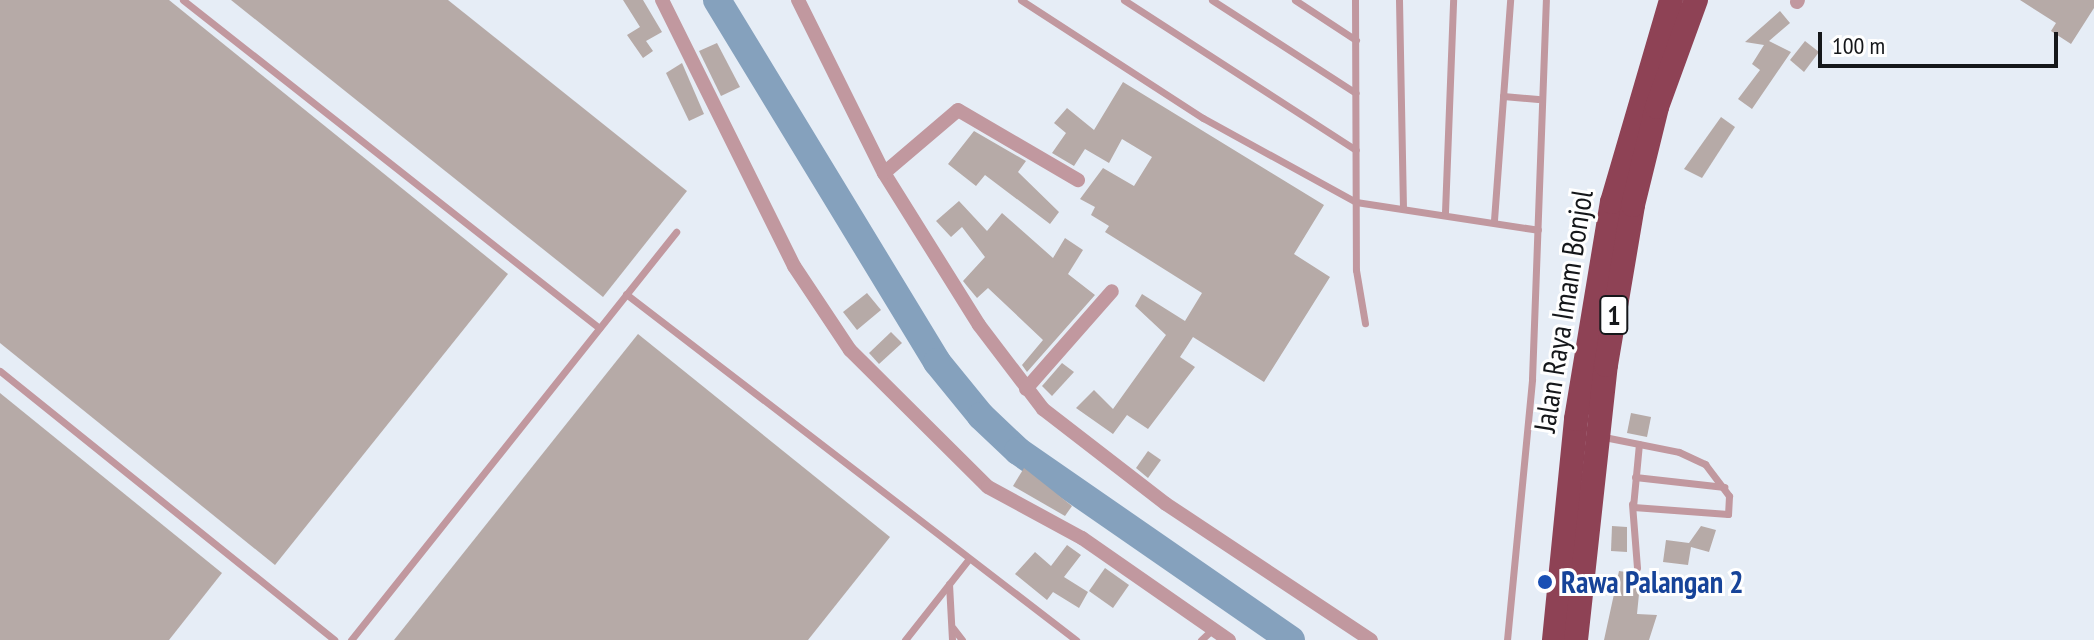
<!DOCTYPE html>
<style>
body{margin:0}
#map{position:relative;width:2094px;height:640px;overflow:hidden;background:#e6edf6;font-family:"PT Sans Narrow",sans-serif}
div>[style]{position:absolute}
.river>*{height:28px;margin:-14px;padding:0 14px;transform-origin:14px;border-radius:14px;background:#85a1bd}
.building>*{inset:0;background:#b6aaa7}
.service>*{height:7px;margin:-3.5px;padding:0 3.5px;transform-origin:3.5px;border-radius:3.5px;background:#c1989f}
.minor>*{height:14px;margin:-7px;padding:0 7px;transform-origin:7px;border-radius:7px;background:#c1989f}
.trunk>*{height:24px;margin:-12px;padding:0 12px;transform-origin:12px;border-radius:12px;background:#8e4255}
.dots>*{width:22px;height:22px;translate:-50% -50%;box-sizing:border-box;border:4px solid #fff;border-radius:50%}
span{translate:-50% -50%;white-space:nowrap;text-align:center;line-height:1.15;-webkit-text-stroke:6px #fff;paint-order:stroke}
.shield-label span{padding:2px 6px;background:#fff;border:2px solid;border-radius:6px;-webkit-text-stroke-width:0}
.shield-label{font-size:28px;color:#15171a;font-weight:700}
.street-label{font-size:30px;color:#15171a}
.transit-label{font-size:30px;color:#164399;font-weight:700}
.left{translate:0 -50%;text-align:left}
.scale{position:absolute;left:1818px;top:32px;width:240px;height:36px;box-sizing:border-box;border:4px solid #15171a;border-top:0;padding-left:10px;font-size:24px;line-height:28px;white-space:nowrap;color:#15171a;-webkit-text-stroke:6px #fff;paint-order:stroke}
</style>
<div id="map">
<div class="river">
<div style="left:717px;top:0;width:424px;rotate:58.7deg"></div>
<div style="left:937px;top:362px;width:70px;rotate:50.8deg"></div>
<div style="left:981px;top:416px;width:51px;rotate:43.4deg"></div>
<div style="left:1018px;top:451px;width:332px;rotate:34.7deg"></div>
</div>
<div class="building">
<div style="clip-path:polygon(0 0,169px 0,508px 274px,275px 565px,0 343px)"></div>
<div style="clip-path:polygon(231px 0,448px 0,687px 191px,603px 297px)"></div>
<div style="clip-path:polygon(623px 0,643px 0,662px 32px,646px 41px,653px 51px,643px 58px,627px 35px,640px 27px)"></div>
<div style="clip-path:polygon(2020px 0,2094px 0,2094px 8px,2071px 44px,2051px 31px,2056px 23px)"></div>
<div style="clip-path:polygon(1780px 11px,1790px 23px,1769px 41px,1791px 52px,1752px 109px,1738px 99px,1760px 70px,1752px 64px,1764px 45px,1745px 42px)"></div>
<div style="clip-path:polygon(1805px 41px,1819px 52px,1804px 72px,1790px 60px)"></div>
<div style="clip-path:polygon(717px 43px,740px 87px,721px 96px,699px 51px)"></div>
<div style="clip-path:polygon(682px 63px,704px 114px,689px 121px,666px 73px)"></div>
<div style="clip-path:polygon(1123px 82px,1324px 205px,1294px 254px,1330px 277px,1264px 382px,1193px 337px,1180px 357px,1195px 367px,1148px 429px,1127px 415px,1113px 434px,1076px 408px,1094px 390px,1113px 409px,1166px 335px,1135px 306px,1142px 294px,1185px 321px,1202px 293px,1105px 232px,1109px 226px,1091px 215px,1095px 207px,1080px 199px,1103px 168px,1134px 186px,1152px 157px,1122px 139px,1109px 163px,1085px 149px,1074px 166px,1052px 153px,1066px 133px,1054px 123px,1067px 108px,1094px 130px)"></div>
<div style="clip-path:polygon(1721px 117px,1735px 127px,1702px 178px,1684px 169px)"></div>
<div style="clip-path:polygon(974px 131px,1026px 161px,1018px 172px,1059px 212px,1050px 224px,985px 175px,976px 186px,948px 164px)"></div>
<div style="clip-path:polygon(959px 201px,987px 231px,1002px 213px,1053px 258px,1065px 238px,1083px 250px,1068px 274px,1095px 295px,1027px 372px,1022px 365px,1043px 340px,988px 288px,977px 298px,967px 286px,963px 281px,985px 257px,962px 227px,951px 237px,936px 221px)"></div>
<div style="clip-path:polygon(867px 293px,881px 310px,857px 330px,843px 312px)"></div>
<div style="clip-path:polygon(891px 332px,902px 343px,879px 364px,869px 353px)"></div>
<div style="clip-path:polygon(638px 334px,890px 537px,808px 640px,394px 640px)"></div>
<div style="clip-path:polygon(1062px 363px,1074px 372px,1052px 396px,1042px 386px)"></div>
<div style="clip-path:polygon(0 393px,222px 573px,169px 640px,0 640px)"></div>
<div style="clip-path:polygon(1631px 413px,1651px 417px,1647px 437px,1627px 433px)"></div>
<div style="clip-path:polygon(1148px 451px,1161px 460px,1148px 478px,1136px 468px)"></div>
<div style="clip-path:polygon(1024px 468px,1072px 506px,1065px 516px,1013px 486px)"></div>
<div style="clip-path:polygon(1612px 526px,1627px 527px,1627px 552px,1611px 551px)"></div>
<div style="clip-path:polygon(1701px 526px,1716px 530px,1709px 552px,1691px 547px,1688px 565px,1663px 562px,1666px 540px,1689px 543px)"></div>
<div style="clip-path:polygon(1067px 545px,1081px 555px,1064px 577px,1088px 592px,1079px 608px,1053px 592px,1047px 600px,1015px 574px,1035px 552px,1051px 566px)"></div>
<div style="clip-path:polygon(1105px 568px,1129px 585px,1113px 608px,1089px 591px)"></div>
<div style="clip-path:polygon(1619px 571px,1641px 574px,1637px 614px,1657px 615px,1649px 640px,1604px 640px)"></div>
</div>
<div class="service">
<div style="left:183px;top:0;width:530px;rotate:38.25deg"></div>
<div style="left:1021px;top:0;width:217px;rotate:33deg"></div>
<div style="left:1203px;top:118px;width:175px;rotate:28.8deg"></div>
<div style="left:1356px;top:202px;width:184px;rotate:8.7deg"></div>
<div style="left:1124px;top:0;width:276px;rotate:32.9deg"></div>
<div style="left:1212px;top:0;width:171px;rotate:32.9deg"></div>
<div style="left:1295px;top:0;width:73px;rotate:33.3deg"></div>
<div style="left:1355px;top:0;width:270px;rotate:89.8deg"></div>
<div style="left:1356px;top:270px;width:54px;rotate:80.4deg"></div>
<div style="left:1399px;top:0;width:208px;rotate:88.9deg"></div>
<div style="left:1503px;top:96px;width:35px;rotate:5deg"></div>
<div style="left:1445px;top:212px;width:212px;rotate:-87.8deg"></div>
<div style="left:1494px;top:220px;width:221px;rotate:-85.8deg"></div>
<div style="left:626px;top:294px;width:568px;rotate:37.56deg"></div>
<div style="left:0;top:371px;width:429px;rotate:38.8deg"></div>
<div style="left:1604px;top:437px;width:76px;rotate:11.3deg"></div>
<div style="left:1679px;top:452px;width:29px;rotate:25deg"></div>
<div style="left:1705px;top:464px;width:40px;rotate:53deg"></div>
<div style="left:1729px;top:496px;width:18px;rotate:93deg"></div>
<div style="left:1728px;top:514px;width:95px;rotate:-175.8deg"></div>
<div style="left:1633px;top:507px;width:63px;rotate:-84.6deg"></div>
<div style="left:1635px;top:477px;width:90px;rotate:6.4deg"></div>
<div style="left:1632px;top:504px;width:64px;rotate:85.5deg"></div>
<div style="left:949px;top:584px;width:56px;rotate:86.9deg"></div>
<div style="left:953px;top:628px;width:15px;rotate:53deg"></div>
<div style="left:351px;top:640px;width:522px;rotate:-51.46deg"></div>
<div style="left:905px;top:640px;width:102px;rotate:-51.8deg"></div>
<div style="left:1201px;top:640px;width:16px;rotate:-43deg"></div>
<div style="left:1507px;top:640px;width:262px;rotate:-84.5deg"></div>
<div style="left:1532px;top:379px;width:379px;rotate:-87.9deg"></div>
</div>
<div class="minor">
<div style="left:662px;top:0;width:297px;rotate:63.6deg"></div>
<div style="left:794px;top:266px;width:101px;rotate:56.3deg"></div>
<div style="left:850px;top:350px;width:194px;rotate:44.8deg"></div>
<div style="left:988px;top:487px;width:107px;rotate:28.5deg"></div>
<div style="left:1082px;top:538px;width:179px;rotate:34.8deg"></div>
<div style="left:798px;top:0;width:193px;rotate:63.6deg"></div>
<div style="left:884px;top:173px;width:179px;rotate:58deg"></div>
<div style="left:979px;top:325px;width:106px;rotate:52.7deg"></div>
<div style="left:1043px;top:409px;width:155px;rotate:37.7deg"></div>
<div style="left:1166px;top:504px;width:246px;rotate:33.6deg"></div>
<div style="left:1797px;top:2px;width:2px;rotate:-63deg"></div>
<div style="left:884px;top:173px;width:97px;rotate:-40.4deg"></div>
<div style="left:958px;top:110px;width:139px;rotate:30.3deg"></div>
<div style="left:1026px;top:389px;width:130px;rotate:-48.7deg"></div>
</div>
<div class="trunk">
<div style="left:1554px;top:640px;width:222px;rotate:-84.3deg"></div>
<div style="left:1576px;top:419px;width:220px;rotate:-80.6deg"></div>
<div style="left:1612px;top:202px;width:210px;rotate:-73.7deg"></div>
<div style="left:1576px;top:640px;width:277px;rotate:-83.8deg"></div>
<div style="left:1606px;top:365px;width:162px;rotate:-80.4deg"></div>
<div style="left:1633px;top:205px;width:101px;rotate:-76.2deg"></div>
<div style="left:1657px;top:107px;width:114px;rotate:-70deg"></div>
</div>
<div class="dots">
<div style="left:1545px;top:582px;background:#1a4fb4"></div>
</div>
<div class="shield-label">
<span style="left:1614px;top:315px">1</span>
</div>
<div class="street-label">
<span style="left:1563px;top:311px;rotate:-81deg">Jalan Raya Imam Bonjol</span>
</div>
<div class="transit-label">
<span class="left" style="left:1561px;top:582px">Rawa Palangan 2</span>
</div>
<div class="scale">100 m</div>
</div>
